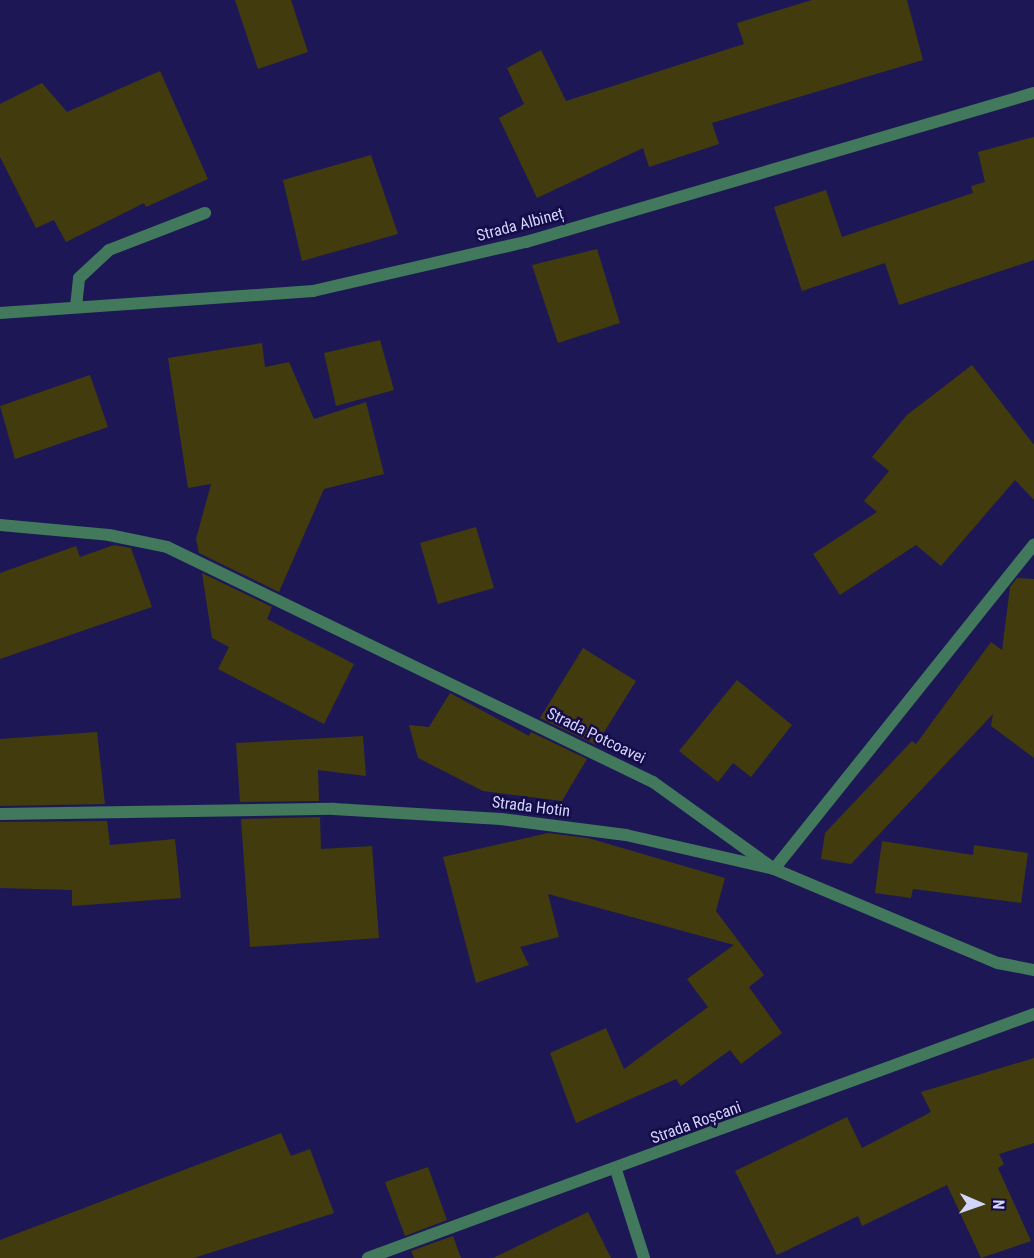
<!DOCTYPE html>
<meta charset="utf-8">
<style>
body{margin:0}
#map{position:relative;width:1034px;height:1258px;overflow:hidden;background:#1d1855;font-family:"Roboto Condensed",sans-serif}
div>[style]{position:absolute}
.building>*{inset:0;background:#423b0d}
.lane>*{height:12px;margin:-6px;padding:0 6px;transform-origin:6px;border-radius:6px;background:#42785c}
.street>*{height:12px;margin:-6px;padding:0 6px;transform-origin:6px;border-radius:6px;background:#42785c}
span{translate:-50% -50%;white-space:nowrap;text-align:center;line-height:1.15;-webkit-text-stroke:5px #150c49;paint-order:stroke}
.street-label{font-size:16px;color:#d2d6fd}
.north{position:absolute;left:950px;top:1174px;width:60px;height:60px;-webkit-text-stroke:4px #150c49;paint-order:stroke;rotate:92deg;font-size:16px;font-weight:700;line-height:24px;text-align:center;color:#d2d6fd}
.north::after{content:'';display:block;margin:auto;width:21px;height:27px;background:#d2d6fd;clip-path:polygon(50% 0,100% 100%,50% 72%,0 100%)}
</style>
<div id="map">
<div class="building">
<div style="clip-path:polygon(235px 0,291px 0,308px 52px,258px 69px)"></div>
<div style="clip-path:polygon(812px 0,907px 0,923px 60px,712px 123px,719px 144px,649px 167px,643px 148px,537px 198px,499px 118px,524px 104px,507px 68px,541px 50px,566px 101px,744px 44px,737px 23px)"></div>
<div style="clip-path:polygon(160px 71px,208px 179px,146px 207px,144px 203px,66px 242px,54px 220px,36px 228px,0 157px,0 104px,42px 83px,67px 112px)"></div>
<div style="clip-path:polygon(1034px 137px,1034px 260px,899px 305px,885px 263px,802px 291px,774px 207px,826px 190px,842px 237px,973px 193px,971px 186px,985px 182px,978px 152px)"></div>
<div style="clip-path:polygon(371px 155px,398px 234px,302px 261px,283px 180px)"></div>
<div style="clip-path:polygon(597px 249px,620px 323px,558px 343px,532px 265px)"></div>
<div style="clip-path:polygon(380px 340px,394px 390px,336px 406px,324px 353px)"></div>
<div style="clip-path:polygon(262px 343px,265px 367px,289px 362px,314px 419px,366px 402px,384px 474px,324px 489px,279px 592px,199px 553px,196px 539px,211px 484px,188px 488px,168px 358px)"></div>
<div style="clip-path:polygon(972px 365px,1034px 445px,1034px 500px,1015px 480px,941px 566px,916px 545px,840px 595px,813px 554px,877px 512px,864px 501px,889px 471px,872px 457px,907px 415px)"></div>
<div style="clip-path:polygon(90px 375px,108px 427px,15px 459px,0 406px)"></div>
<div style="clip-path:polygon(476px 527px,494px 588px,438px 604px,420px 543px)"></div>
<div style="clip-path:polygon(114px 545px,131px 548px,152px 607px,0 659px,0 573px,76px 546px,80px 557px)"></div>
<div style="clip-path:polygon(202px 573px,272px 607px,267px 619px,354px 664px,324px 724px,218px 669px,229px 647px,212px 638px)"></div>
<div style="clip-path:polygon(1017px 578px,1034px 579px,1034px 758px,991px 726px,993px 714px,851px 864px,821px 859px,825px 833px,912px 741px,916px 744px,991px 642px,1002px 650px,1010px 587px)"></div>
<div style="clip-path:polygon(583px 648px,636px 681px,596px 745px,540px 718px)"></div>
<div style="clip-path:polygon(737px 680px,792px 725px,751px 777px,733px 763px,718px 782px,679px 751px)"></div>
<div style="clip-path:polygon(450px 693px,529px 736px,531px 732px,587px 759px,562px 801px,483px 791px,418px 758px,409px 725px,429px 727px)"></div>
<div style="clip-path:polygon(97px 732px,105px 804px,0 806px,0 739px)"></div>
<div style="clip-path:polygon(363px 736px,366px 776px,318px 770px,319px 801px,240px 802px,236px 743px)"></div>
<div style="clip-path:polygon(320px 817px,321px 849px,372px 846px,379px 938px,250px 947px,241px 819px)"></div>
<div style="clip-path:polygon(107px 821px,110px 845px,175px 839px,181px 898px,72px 906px,72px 890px,0 888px,0 822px)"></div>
<div style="clip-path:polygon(548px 833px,588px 838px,725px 878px,716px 911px,764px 975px,749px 987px,782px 1033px,741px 1064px,730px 1050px,681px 1086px,676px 1079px,576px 1123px,550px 1053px,606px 1028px,624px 1069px,708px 1007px,687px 979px,734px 945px,548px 894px,559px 937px,520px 947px,529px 965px,476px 983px,443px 857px)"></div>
<div style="clip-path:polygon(882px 841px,973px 855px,974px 845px,1028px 853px,1021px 903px,913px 889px,911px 898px,875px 893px)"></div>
<div style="clip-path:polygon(1034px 1058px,1034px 1143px,999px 1154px,1004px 1164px,998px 1168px,1031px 1241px,981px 1258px,947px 1185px,862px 1226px,858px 1216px,777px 1255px,735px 1171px,847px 1117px,862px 1148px,931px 1112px,921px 1092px)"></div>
<div style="clip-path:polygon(281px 1133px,291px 1156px,310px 1149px,334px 1213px,194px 1258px,0 1258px,0 1240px)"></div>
<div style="clip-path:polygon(428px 1167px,447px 1220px,405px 1236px,385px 1182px)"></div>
<div style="clip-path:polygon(588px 1212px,611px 1258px,493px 1258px)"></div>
<div style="clip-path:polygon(453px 1236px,461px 1258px,414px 1258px,411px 1251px)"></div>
</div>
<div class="lane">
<div style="left:76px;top:307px;width:29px;rotate:-84deg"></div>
<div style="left:79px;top:278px;width:41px;rotate:-43deg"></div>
<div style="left:109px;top:250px;width:103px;rotate:-21.1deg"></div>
<div style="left:616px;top:1170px;width:92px;rotate:72.3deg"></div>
</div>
<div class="street">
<div style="left:0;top:313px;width:314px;rotate:-4deg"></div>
<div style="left:313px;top:291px;width:219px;rotate:-13deg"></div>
<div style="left:526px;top:242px;width:529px;rotate:-16.35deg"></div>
<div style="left:0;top:525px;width:109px;rotate:5.2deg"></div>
<div style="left:109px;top:535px;width:59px;rotate:11.7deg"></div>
<div style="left:167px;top:547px;width:540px;rotate:25.81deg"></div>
<div style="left:653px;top:782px;width:149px;rotate:35.7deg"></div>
<div style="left:774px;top:869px;width:416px;rotate:-51.3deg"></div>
<div style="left:0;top:814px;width:334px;rotate:-0.9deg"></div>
<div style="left:334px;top:809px;width:167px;rotate:3.4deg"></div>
<div style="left:501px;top:819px;width:126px;rotate:7.3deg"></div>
<div style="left:626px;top:835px;width:152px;rotate:12.9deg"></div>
<div style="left:774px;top:869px;width:243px;rotate:22.8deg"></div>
<div style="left:998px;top:963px;width:37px;rotate:11deg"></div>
<div style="left:368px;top:1258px;width:709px;rotate:-20.12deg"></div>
</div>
<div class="street-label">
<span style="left:520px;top:225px;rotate:-15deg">Strada Albineț</span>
<span style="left:596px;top:736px;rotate:26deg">Strada Potcoavei</span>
<span style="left:531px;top:807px;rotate:7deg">Strada Hotin</span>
<span style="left:696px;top:1123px;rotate:-20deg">Strada Roșcani</span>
</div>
<div class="north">N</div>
</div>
